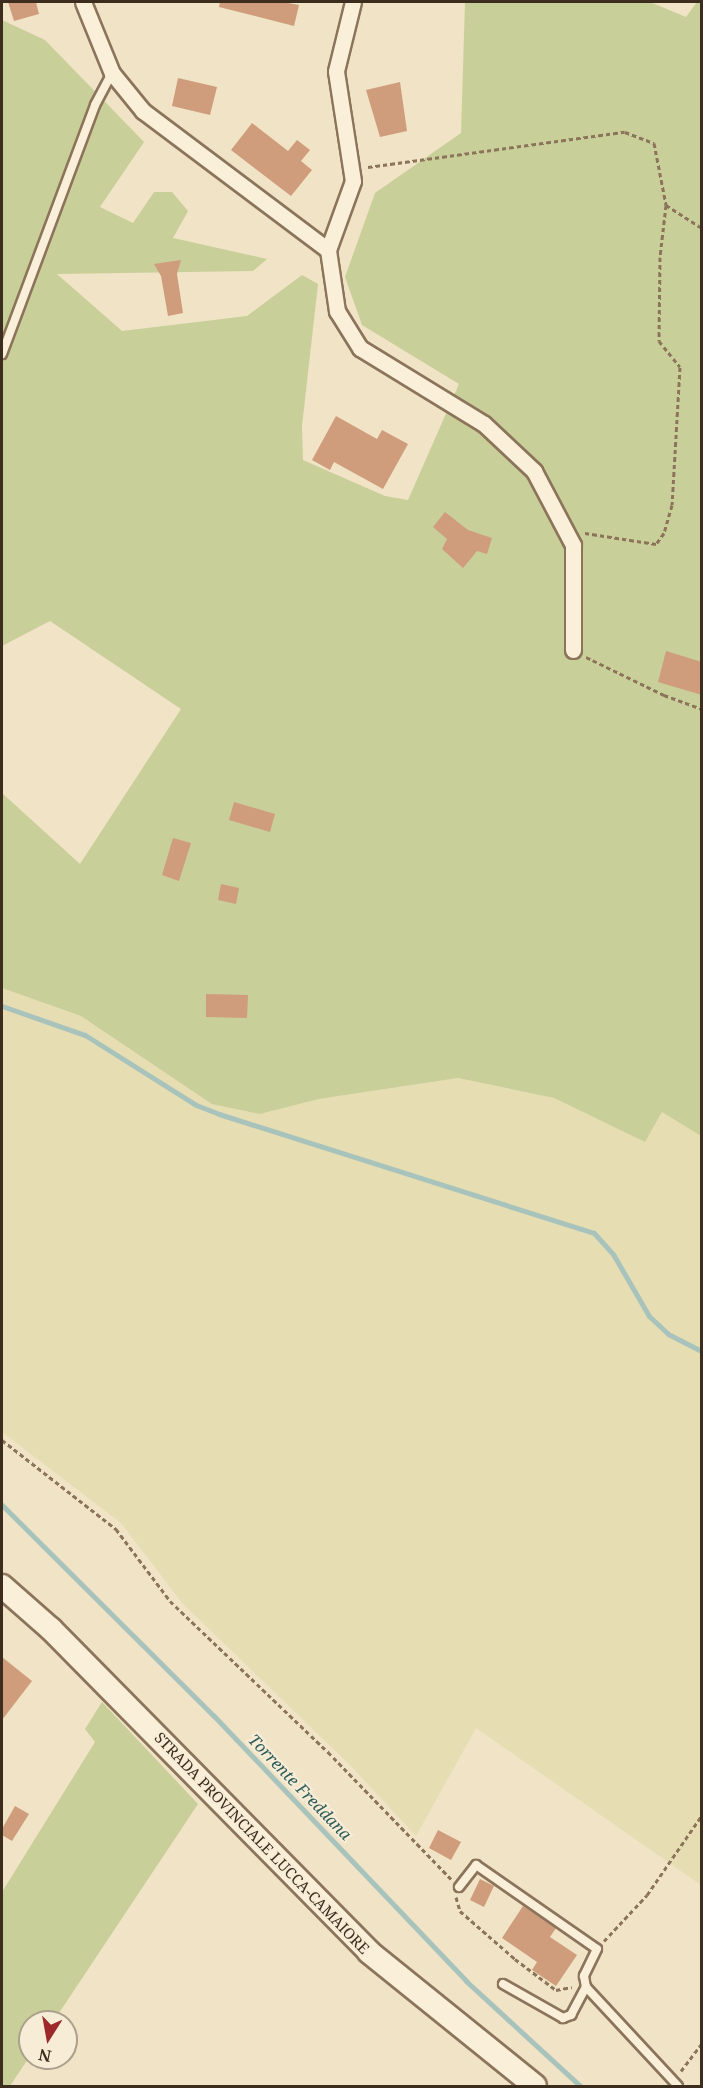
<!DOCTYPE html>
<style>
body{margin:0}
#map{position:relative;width:703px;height:2088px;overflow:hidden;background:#f0e3c6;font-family:"Noto Serif",serif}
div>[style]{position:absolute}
.farmland>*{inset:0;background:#e6ddb3}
.green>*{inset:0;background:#c9cf99}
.stream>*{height:5px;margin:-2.5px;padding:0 2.5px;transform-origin:2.5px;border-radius:2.5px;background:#a8c3bb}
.building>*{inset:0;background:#cf9d7b}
.path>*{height:3px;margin-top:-1.5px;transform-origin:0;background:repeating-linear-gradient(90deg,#8c745b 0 4.5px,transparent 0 7.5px)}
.roads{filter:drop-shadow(2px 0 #8c745b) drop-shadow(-2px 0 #8c745b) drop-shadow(0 2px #8c745b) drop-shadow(0 -2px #8c745b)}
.lane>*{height:8px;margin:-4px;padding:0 4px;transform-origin:4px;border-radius:4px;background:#faf0da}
.street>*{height:15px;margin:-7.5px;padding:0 7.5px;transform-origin:7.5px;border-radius:7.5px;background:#faf0da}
.secondary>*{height:22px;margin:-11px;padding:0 11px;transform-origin:11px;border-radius:11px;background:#faf0da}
span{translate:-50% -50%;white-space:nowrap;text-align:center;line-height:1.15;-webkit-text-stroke:4.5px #f7edd6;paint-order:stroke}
.street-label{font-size:15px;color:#3c2d1f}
.water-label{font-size:16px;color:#2e5c58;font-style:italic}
.frame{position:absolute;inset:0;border:3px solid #3c2d1f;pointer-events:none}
.north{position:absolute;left:18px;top:2010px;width:60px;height:60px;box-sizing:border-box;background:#f7edd6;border:2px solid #aca08d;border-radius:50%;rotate:191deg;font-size:16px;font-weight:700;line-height:24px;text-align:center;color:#3c2d1f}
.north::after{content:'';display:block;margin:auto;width:21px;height:27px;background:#9d292b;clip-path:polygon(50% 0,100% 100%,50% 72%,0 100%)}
</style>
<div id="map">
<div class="farmland">
<div style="clip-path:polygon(2px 988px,81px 1016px,138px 1050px,260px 1114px,319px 1099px,458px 1078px,554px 1098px,645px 1142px,662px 1112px,701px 1136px,701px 1885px,476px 1728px,416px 1836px,348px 1763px,183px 1604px,121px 1523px,2px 1432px)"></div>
</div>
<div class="green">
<div style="clip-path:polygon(465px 2px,650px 2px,686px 17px,697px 2px,701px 2px,701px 1136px,662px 1112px,645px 1142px,554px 1098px,458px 1078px,319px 1099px,260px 1114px,212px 1104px,81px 1016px,2px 988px,2px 793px,80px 864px,181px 709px,50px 621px,2px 646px,2px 20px,45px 40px,144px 142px,100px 207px,133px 223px,154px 192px,172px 192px,188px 211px,173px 238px,267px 259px,253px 271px,57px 274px,122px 331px,247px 316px,302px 275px,318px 284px,302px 426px,303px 460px,385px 496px,408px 500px,459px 384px,362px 325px,345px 277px,375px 193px,461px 133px)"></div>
<div style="clip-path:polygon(102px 1702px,198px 1804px,53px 2022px,30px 2022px,30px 2056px,10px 2086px,2px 2086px,2px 1892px,95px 1742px,85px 1729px)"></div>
</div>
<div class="stream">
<div style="left:2px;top:1006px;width:88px;rotate:19.3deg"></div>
<div style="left:85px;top:1035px;width:131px;rotate:32.2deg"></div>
<div style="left:196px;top:1105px;width:25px;rotate:21deg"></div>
<div style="left:219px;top:1114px;width:393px;rotate:17.6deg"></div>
<div style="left:594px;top:1233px;width:28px;rotate:48deg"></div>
<div style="left:613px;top:1254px;width:72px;rotate:59.9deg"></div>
<div style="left:649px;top:1316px;width:26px;rotate:43deg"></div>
<div style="left:668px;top:1334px;width:38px;rotate:27deg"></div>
<div style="left:2px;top:1505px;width:299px;rotate:44.9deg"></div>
<div style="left:214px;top:1716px;width:366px;rotate:46.4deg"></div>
<div style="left:466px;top:1981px;width:155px;rotate:42.6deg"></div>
</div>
<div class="building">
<div style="clip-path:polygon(8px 2px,36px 2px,39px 14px,14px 21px)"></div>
<div style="clip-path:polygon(220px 2px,283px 2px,299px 5px,294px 26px,219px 7px)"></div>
<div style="clip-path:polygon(178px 78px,217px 87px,210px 115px,172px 106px)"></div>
<div style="clip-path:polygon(400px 82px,407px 131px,380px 137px,366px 90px)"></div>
<div style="clip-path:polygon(252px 123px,288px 151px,297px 140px,310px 150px,301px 161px,312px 170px,291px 196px,231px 150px)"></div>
<div style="clip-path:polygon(181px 260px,177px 274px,183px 313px,168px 316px,161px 276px,154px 264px)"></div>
<div style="clip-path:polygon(336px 416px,377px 439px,382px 430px,408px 444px,383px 489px,334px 462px,330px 470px,312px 460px)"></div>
<div style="clip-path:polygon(445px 512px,468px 530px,492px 538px,487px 554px,477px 551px,463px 568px,442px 549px,447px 539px,433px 527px)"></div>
<div style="clip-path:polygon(666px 651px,702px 662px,702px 695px,658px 682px)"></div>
<div style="clip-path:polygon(234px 802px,275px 814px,270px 832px,229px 820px)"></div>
<div style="clip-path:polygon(173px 838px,191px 843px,179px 881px,162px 875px)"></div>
<div style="clip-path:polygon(221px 884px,239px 888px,236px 904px,218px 900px)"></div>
<div style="clip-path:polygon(206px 994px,248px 995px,247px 1018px,206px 1017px)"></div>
<div style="clip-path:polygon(2px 1657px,32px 1681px,2px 1720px)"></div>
<div style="clip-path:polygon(15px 1806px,29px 1814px,12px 1841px,2px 1835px,2px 1829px)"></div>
<div style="clip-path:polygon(438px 1830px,461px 1842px,451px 1860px,429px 1848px)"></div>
<div style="clip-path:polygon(480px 1879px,494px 1886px,484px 1907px,470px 1900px)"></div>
<div style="clip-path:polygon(523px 1906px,556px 1928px,550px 1937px,577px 1955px,556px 1986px,532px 1970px,537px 1962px,502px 1938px)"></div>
</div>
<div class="path">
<div style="left:368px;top:167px;width:259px;rotate:-7.8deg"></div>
<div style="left:625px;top:132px;width:31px;rotate:21deg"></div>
<div style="left:654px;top:143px;width:63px;rotate:79deg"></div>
<div style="left:666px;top:205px;width:52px;rotate:96.6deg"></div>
<div style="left:660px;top:257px;width:84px;rotate:90.7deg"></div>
<div style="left:659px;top:341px;width:33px;rotate:51deg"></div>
<div style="left:680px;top:367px;width:138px;rotate:93.3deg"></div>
<div style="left:672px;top:505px;width:29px;rotate:106deg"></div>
<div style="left:664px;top:533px;width:14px;rotate:126deg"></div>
<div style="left:656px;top:544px;width:72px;rotate:-171.2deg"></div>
<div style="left:666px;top:205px;width:43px;rotate:32.6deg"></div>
<div style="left:586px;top:657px;width:87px;rotate:26deg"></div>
<div style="left:664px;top:695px;width:40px;rotate:20.2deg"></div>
<div style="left:2px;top:1440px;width:145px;rotate:38deg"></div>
<div style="left:116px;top:1529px;width:90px;rotate:53.1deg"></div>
<div style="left:170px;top:1601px;width:219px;rotate:43.7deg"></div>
<div style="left:328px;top:1752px;width:177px;rotate:45.9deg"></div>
<div style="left:456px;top:1897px;width:15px;rotate:74deg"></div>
<div style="left:460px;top:1911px;width:73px;rotate:41.1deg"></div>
<div style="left:515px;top:1959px;width:51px;rotate:37.1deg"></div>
<div style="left:556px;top:1990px;width:16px;rotate:-11deg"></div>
<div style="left:604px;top:1941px;width:63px;rotate:-46.9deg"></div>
<div style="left:647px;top:1895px;width:97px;rotate:-55.5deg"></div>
<div style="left:681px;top:2071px;width:35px;rotate:-53deg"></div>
</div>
<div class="roads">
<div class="lane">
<div style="left:2px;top:354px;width:266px;rotate:-69.5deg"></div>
<div style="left:95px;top:105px;width:36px;rotate:-62deg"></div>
<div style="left:459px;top:1887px;width:28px;rotate:-52deg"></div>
<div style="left:476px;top:1865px;width:147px;rotate:34.8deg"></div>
<div style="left:597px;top:1949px;width:30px;rotate:116deg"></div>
<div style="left:584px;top:1976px;width:11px;rotate:80deg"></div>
<div style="left:586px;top:1987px;width:135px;rotate:47.1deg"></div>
<div style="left:503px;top:1984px;width:69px;rotate:29.5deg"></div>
<div style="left:563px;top:2018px;width:9px;rotate:-21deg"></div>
<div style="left:571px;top:2015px;width:32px;rotate:-62deg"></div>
</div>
<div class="street">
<div style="left:83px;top:2px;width:77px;rotate:67.8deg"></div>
<div style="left:112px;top:73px;width:49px;rotate:50.8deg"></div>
<div style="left:143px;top:111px;width:231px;rotate:36.9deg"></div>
<div style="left:328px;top:250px;width:62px;rotate:81.6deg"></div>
<div style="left:337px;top:311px;width:44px;rotate:58.1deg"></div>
<div style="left:360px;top:348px;width:145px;rotate:31.5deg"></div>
<div style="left:484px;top:424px;width:69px;rotate:43.2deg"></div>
<div style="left:534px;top:471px;width:84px;rotate:62.2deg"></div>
<div style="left:573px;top:545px;width:105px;rotate:90deg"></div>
<div style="left:328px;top:250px;width:73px;rotate:-70.1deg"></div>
<div style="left:353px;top:181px;width:111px;rotate:-98.8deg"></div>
<div style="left:336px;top:71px;width:71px;rotate:-76.2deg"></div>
</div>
<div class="secondary">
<div style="left:2px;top:1586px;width:65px;rotate:41.3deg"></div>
<div style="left:51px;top:1629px;width:453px;rotate:45.4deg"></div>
<div style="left:369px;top:1952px;width:213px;rotate:38.9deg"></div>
</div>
</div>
<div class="street-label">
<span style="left:262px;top:1843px;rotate:46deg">STRADA PROVINCIALE LUCCA-CAMAIORE</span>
</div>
<div class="water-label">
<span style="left:300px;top:1787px;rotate:46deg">Torrente Freddana</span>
</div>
<div class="frame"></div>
<div class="north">N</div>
</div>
